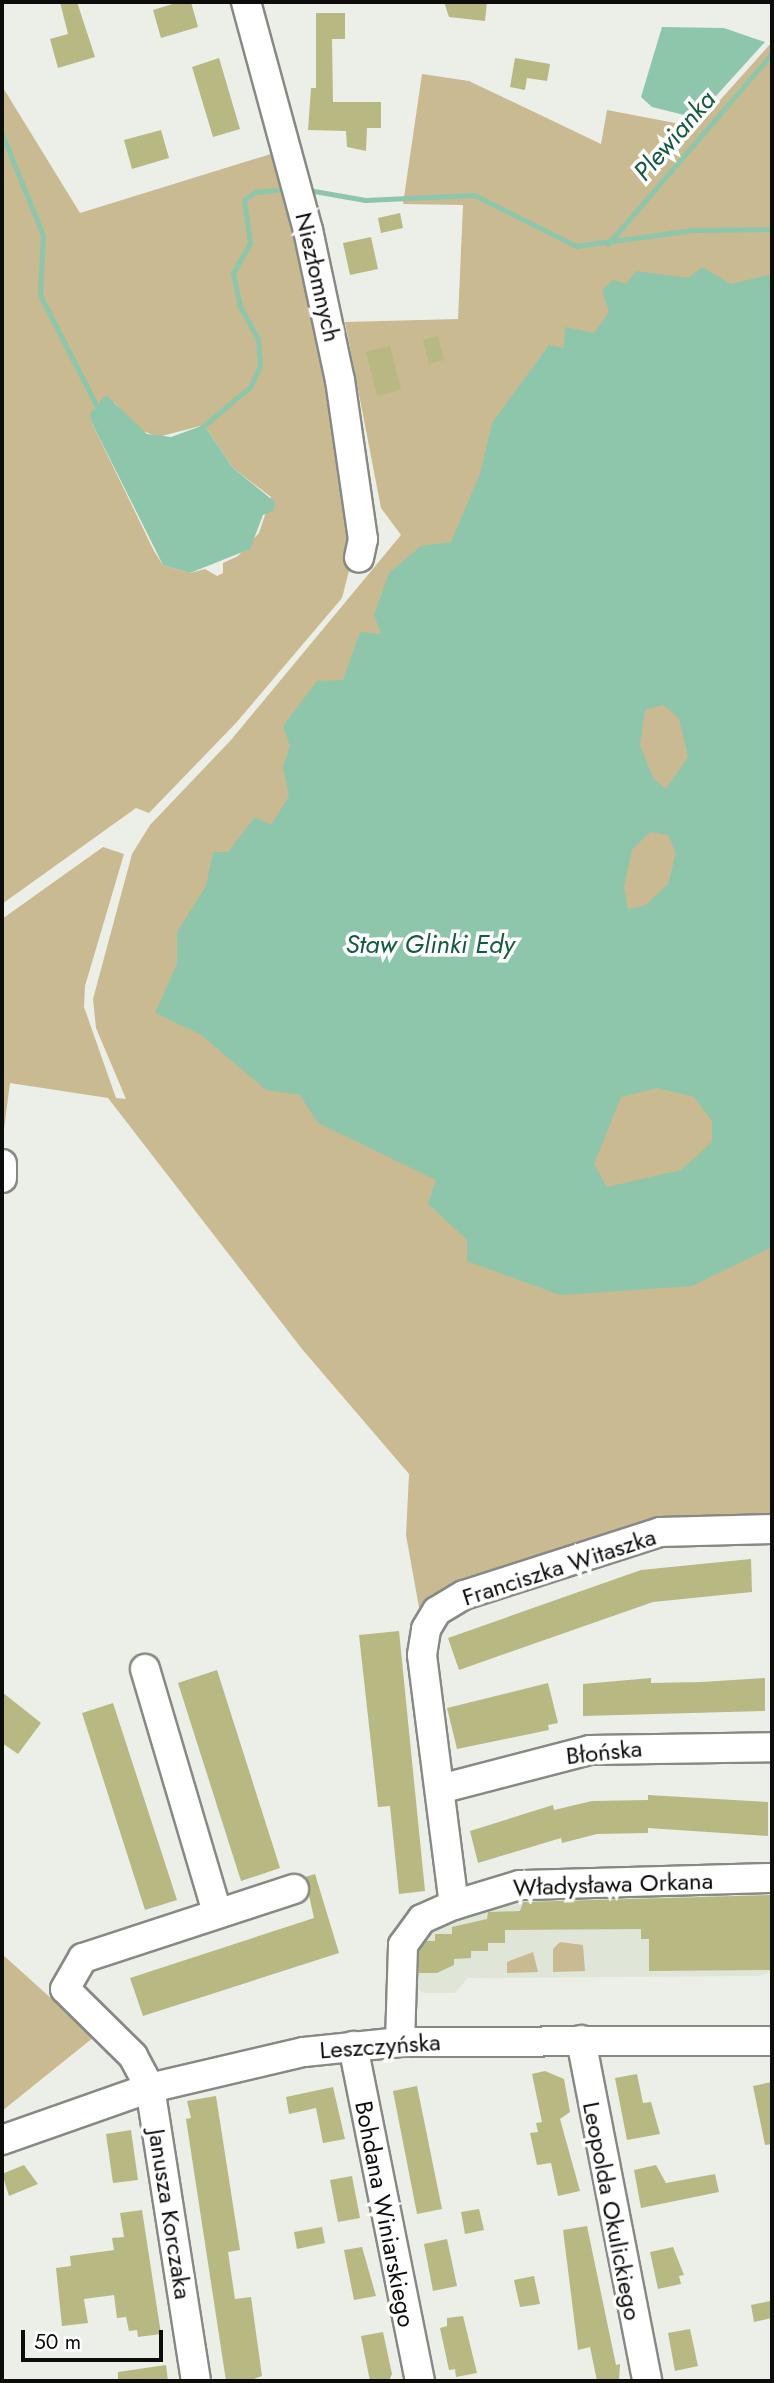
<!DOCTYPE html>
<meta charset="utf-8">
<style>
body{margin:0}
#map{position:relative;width:774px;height:2383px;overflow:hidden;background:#ecefe8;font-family:Jost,sans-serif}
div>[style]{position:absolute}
.built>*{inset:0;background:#dfe5d7}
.green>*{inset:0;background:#caba91}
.water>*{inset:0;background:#8dc6aa}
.stream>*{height:5px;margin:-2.5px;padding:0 2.5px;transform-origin:2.5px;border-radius:2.5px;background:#8dc6aa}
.building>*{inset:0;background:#b8b882}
.roads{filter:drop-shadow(2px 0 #878a84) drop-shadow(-2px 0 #878a84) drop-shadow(0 2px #878a84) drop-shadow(0 -2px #878a84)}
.minor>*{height:28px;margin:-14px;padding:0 14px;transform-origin:14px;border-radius:14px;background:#fff}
span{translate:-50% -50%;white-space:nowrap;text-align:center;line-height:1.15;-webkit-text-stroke:7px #fff;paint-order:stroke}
.street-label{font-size:24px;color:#0c0d0b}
.water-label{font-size:26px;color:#155b40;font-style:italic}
.frame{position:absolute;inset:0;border:4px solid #0c0d0b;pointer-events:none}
.scale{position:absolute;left:21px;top:2330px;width:142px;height:32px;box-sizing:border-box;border:4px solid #0c0d0b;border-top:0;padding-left:9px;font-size:21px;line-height:24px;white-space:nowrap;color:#0c0d0b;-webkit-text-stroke:5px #fff;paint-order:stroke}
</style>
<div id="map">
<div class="built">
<div style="clip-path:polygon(772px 1889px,772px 1972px,759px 1976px,468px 1978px,455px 1993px,424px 1993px,415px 1987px,415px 1937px,497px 1899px)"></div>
</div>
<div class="green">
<div style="clip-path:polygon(772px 42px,772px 1521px,718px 1523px,420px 1613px,406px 1535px,409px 1474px,302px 1349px,108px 1098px,10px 1083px,4px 1129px,2px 919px,103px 847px,124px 854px,85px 986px,84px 1007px,116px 1098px,126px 1099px,96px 1028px,93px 999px,132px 854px,150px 825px,231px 740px,401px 535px,381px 508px,345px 322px,458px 319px,463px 205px,403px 204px,422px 74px,469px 81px,601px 144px,607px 110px,696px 127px)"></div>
<div style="clip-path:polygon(evenodd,2px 86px,80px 213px,274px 153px,321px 341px,351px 563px,342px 598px,236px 723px,149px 813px,136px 808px,2px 904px,2px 86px,114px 402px,138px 429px,158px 437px,204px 425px,233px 468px,271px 497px,259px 533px,238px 556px,223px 563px,223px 573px,217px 576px,205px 569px,190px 573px,163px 565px,154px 551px,92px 423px,95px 406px,114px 402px)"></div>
<div style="clip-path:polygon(560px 1942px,583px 1945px,585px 1971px,553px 1972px,553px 1949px)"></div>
<div style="clip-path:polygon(533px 1952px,538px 1972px,507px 1973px,507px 1962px)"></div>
<div style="clip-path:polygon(2px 1954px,94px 2037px,2px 2111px)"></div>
</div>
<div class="water">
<div style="clip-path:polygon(662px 27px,724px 28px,765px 42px,696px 118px,652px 107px,641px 97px)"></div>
<div style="clip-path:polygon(evenodd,702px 267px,731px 284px,772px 274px,772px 1247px,692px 1286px,560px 1295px,467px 1261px,467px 1240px,428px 1204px,436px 1180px,318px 1123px,300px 1095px,266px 1090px,200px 1034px,155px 1013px,177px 964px,177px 932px,206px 886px,213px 852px,228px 852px,255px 817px,271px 825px,289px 796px,283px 767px,290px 746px,283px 726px,317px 681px,343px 680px,360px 632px,381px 634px,374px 615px,389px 573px,421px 546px,451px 542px,480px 474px,492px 423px,549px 345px,564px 348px,565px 327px,594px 333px,609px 312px,602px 290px,613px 280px,626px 284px,636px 271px,688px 278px,702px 267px,663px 705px,679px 718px,688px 757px,666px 789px,653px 778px,640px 745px,645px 710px,663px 705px,702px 267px,650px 832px,668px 835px,676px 853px,668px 884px,646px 905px,628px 909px,624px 886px,632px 850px,650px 832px,702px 267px,657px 1088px,694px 1097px,712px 1121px,712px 1142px,681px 1170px,607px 1187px,594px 1164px,621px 1097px,657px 1088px)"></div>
<div style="clip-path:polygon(106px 395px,147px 434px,171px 437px,204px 425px,233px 468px,275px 502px,273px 511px,263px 515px,250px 549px,190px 573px,163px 565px,92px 423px,90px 414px)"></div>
</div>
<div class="stream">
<div style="left:2px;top:134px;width:109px;rotate:67.9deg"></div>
<div style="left:43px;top:235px;width:60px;rotate:92.9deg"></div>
<div style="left:40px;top:295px;width:130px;rotate:63deg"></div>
<div style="left:314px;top:191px;width:52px;rotate:10deg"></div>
<div style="left:365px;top:200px;width:109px;rotate:-2.6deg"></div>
<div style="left:474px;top:195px;width:114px;rotate:26.6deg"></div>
<div style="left:576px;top:246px;width:118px;rotate:-7.8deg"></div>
<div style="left:693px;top:230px;width:79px;rotate:-0.7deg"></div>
<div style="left:608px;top:244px;width:252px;rotate:-49.3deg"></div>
<div style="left:201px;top:428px;width:64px;rotate:-39.9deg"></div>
<div style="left:250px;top:387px;width:23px;rotate:-65deg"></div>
<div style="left:260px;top:366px;width:27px;rotate:-94deg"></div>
<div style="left:258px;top:339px;width:38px;rotate:-119deg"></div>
<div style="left:240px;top:306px;width:34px;rotate:-102deg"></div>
<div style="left:233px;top:273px;width:34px;rotate:-60deg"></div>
<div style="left:250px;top:243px;width:43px;rotate:-97.9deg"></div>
<div style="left:244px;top:200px;width:14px;rotate:-36deg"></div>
<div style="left:255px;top:192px;width:22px;rotate:-5deg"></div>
</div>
<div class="building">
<div style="clip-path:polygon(60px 2px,77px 2px,95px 57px,58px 68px,50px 39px,68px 34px)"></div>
<div style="clip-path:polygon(179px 2px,191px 2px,198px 27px,161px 38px,153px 10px)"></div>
<div style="clip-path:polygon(444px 2px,487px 2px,485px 21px,449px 17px)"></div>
<div style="clip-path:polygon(316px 13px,345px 13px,345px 39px,332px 39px,333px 102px,381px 102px,381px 128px,367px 128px,366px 151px,347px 147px,346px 131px,308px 130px,311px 88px,316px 88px)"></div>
<div style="clip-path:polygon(219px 58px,240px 129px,213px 137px,192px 67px)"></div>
<div style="clip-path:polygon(515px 58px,550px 64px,547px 81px,527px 78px,525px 90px,510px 87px)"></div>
<div style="clip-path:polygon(161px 130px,169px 158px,132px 169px,124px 140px)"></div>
<div style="clip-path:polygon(400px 213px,403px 228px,381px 233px,378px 218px)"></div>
<div style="clip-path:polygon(371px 237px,378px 269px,350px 275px,343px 243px)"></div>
<div style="clip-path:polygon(438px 336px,444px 360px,429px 364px,423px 340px)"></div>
<div style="clip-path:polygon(390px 346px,401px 390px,377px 396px,366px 352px)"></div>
<div style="clip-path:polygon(751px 1559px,752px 1592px,653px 1602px,459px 1670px,448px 1638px,641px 1570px)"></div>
<div style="clip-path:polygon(399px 1631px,425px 1891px,399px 1894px,390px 1806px,378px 1807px,359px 1635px)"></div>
<div style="clip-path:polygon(217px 1670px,280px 1868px,241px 1881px,178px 1683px)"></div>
<div style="clip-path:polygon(651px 1678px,651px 1683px,702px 1682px,765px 1678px,765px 1711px,583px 1716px,583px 1684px)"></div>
<div style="clip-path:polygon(548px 1683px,558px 1723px,548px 1725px,549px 1730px,457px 1749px,447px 1708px)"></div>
<div style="clip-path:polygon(2px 1692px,41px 1723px,18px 1754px,2px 1743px)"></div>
<div style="clip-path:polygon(113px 1703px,177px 1900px,145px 1910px,82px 1713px)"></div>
<div style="clip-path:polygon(648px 1795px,768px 1802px,768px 1836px,648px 1828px,648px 1833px,597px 1834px,562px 1843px,561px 1838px,478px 1863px,470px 1831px,553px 1805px,554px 1810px,592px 1801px,648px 1800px)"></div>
<div style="clip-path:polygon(315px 1874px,339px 1953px,143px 2016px,130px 1978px,314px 1918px,305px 1877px)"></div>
<div style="clip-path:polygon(772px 1895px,772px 1970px,649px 1971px,649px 1939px,641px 1939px,641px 1929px,505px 1930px,505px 1943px,488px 1943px,488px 1951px,471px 1951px,471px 1958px,454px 1959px,454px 1965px,437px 1973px,419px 1973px,419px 1951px,426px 1941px,435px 1941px,435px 1934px,452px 1934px,452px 1927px,487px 1919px,488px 1912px,520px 1911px,523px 1902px)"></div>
<div style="clip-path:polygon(545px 2071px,564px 2079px,570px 2112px,560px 2119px,580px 2191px,558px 2196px,551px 2163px,537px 2165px,530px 2133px,538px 2132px,536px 2123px,542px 2122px,532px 2074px)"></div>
<div style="clip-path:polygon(637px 2074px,643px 2103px,651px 2102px,660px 2134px,627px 2140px,615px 2078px)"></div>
<div style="clip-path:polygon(772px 2082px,772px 2144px,765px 2145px,753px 2086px)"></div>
<div style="clip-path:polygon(417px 2086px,442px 2209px,417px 2214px,393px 2091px)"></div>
<div style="clip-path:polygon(333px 2087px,345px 2139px,323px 2143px,316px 2108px,289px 2114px,286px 2097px)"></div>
<div style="clip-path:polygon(216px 2096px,240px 2250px,228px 2252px,235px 2299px,251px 2297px,262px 2376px,249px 2381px,226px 2381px,186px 2119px,191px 2118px,187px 2101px)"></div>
<div style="clip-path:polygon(131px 2130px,138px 2180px,113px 2183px,106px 2134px)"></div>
<div style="clip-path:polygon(24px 2165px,38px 2184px,9px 2196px,2px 2174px)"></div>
<div style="clip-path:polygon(656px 2165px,666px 2183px,715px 2174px,719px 2192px,641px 2208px,634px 2170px)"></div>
<div style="clip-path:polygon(352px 2176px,360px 2218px,338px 2222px,330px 2180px)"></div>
<div style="clip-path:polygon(479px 2209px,484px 2230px,465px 2234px,461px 2212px)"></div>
<div style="clip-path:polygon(142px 2210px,161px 2334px,138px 2337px,137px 2330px,129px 2331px,126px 2317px,117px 2318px,114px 2295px,84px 2299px,88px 2323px,62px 2326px,56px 2268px,71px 2266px,70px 2256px,114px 2250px,112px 2238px,124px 2237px,120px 2213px)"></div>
<div style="clip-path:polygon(587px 2226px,616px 2365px,620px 2364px,619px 2381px,597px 2381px,590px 2347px,578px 2350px,563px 2230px)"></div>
<div style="clip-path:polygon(322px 2227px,325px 2243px,297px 2249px,294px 2232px)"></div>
<div style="clip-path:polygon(447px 2239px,457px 2286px,433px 2291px,424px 2244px)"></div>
<div style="clip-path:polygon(362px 2247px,376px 2296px,354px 2300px,344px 2250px)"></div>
<div style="clip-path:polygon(673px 2247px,684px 2275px,679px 2276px,681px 2284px,658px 2289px,650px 2252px)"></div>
<div style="clip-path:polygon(534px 2276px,540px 2304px,520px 2307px,514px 2280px)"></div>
<div style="clip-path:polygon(770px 2301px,772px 2318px,754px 2322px,751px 2305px)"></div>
<div style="clip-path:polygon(463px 2316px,477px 2373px,456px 2377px,455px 2369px,449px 2370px,440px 2328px,447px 2326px,447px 2318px)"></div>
<div style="clip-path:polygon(690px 2329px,698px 2366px,675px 2371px,668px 2333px)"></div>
<div style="clip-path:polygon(383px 2332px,392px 2374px,389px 2381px,370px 2381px,361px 2336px)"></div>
<div style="clip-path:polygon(166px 2365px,168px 2381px,118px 2381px,118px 2372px)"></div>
</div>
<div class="roads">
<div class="minor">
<div style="left:246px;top:2px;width:236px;rotate:74.8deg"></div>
<div style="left:308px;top:230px;width:153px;rotate:78deg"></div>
<div style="left:340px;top:380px;width:161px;rotate:81.8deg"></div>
<div style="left:363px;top:539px;width:19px;rotate:102deg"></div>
<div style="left:2px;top:1164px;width:14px;rotate:90deg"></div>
<div style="left:145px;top:1669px;width:253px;rotate:73.5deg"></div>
<div style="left:440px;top:1789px;width:155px;rotate:-14.6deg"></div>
<div style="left:590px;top:1750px;width:182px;rotate:-0.9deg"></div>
<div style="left:454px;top:1905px;width:252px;rotate:-97.3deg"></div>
<div style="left:422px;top:1655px;width:26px;rotate:-81deg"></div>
<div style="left:426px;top:1629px;width:21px;rotate:-59deg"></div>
<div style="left:437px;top:1611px;width:31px;rotate:-31deg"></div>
<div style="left:464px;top:1595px;width:206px;rotate:-17.8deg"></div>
<div style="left:660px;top:1532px;width:112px;rotate:-1.5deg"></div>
<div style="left:581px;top:2040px;width:347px;rotate:79deg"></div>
<div style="left:400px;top:2042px;width:97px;rotate:-88.2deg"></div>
<div style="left:403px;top:1945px;width:32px;rotate:-54deg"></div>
<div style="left:422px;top:1919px;width:35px;rotate:-24deg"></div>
<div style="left:454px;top:1905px;width:69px;rotate:-16.9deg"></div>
<div style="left:520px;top:1885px;width:252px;rotate:-1.6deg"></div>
<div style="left:353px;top:2046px;width:342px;rotate:78.7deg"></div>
<div style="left:2px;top:2140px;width:157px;rotate:-19.4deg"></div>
<div style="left:150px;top:2088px;width:158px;rotate:-13.2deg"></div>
<div style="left:304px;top:2052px;width:97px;rotate:-5.9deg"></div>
<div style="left:400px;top:2042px;width:372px;rotate:-0.2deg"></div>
<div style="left:196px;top:2381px;width:297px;rotate:-98.9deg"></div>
<div style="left:150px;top:2088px;width:36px;rotate:-118deg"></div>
<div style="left:133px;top:2056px;width:95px;rotate:-135.4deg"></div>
<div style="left:65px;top:1989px;width:36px;rotate:-60deg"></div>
<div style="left:83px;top:1958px;width:222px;rotate:-18.1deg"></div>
</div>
</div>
<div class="street-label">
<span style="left:318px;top:277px;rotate:77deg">Niezłomnych</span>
<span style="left:559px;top:1567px;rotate:-18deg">Franciszka Witaszka</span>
<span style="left:604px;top:1752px;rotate:-6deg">Błońska</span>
<span style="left:613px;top:1884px;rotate:-2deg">Władysława Orkana</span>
<span style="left:380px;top:2046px;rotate:-4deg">Leszczyńska</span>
<span style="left:612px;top:2211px;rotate:79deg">Leopolda Okulickiego</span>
<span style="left:170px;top:2214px;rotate:81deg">Janusza Korczaka</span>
<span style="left:385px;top:2214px;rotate:79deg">Bohdana Winiarskiego</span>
</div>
<div class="water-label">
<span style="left:675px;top:136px;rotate:-49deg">Plewianka</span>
<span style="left:430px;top:945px">Staw Glinki Edy</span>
</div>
<div class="frame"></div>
<div class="scale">50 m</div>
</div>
